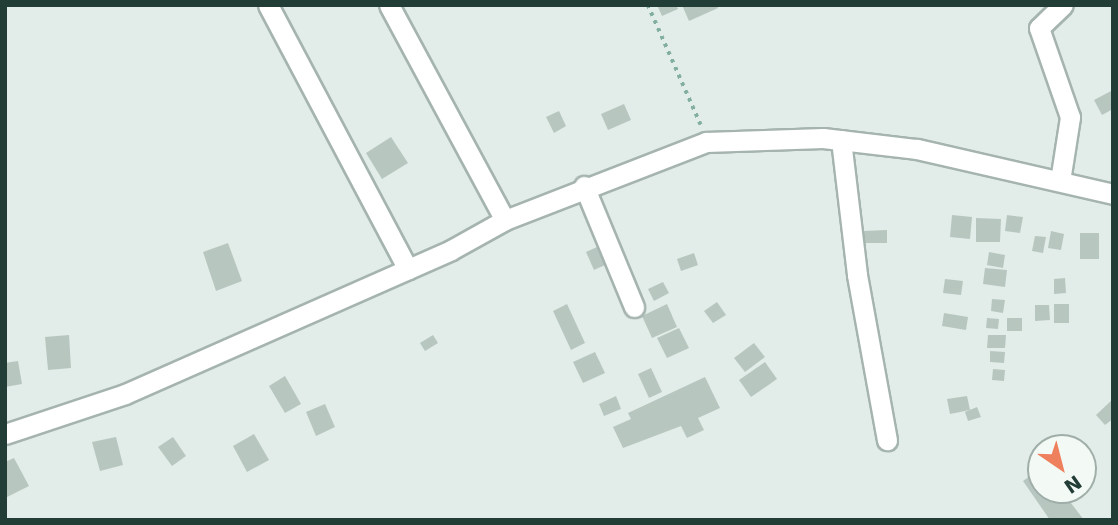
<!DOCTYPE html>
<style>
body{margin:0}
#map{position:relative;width:1118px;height:525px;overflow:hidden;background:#e2ece8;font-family:"DejaVu Sans",sans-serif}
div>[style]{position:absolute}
.building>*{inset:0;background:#b7c7c0}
.path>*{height:3.5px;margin-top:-1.75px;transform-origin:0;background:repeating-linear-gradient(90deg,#83afa1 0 3.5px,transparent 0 8.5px)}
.roads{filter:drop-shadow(2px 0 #a5b4af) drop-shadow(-2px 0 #a5b4af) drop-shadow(0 2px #a5b4af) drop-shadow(0 -2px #a5b4af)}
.minor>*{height:19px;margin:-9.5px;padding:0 9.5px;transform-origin:9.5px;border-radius:9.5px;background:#fff}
span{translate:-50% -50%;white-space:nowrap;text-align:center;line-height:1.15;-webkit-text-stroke:6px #f3f9f5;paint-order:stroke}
.frame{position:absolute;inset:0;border:7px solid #223d35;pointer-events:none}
.north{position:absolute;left:1027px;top:434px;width:70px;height:70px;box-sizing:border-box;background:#f3f9f5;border:2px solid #9faea8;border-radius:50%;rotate:145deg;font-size:19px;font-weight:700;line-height:28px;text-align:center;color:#223d35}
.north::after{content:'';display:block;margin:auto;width:24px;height:32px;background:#ef805d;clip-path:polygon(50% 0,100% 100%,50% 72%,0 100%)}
</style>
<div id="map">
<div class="building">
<div style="clip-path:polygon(657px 5px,676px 5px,678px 9px,662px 16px)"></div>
<div style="clip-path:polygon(682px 5px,716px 5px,718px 8px,689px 21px)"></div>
<div style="clip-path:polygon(1113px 90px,1113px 109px,1102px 115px,1094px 100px)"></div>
<div style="clip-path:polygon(624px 104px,631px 120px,608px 130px,601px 114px)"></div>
<div style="clip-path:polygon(559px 111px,566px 126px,554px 133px,546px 117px)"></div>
<div style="clip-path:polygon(391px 137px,408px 163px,382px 179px,366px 153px)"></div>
<div style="clip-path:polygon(952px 215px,972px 217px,970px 239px,950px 237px)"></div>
<div style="clip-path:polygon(1007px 215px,1023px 217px,1020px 233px,1005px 231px)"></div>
<div style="clip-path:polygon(976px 218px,1001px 219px,1000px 242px,976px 242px)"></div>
<div style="clip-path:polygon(887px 230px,887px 243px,863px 243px,863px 231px)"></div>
<div style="clip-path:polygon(1051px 231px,1064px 234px,1061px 250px,1048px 248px)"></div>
<div style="clip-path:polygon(1080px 233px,1099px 233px,1099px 259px,1080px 259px)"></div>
<div style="clip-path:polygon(1035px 236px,1046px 237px,1043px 253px,1032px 251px)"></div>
<div style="clip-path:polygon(228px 243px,242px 281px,216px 291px,203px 252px)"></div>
<div style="clip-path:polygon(597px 247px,605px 265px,594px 270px,586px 252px)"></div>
<div style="clip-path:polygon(989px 252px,1005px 255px,1003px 268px,987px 265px)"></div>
<div style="clip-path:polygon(694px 253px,698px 265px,681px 271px,677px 259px)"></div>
<div style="clip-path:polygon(985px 268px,1007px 270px,1005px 287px,983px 284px)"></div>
<div style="clip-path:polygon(1065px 278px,1066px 293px,1054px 294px,1054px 279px)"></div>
<div style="clip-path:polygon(945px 279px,963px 281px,961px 295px,943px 293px)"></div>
<div style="clip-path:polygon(663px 282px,669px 293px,654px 301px,648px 289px)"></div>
<div style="clip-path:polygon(992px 299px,1005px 300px,1003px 313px,991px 311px)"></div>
<div style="clip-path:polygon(717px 302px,726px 315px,713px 323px,704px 311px)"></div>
<div style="clip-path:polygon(567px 304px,585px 343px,571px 350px,553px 311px)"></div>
<div style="clip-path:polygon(667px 304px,677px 327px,652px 338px,642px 316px)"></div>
<div style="clip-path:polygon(1054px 304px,1069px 304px,1069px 323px,1054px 323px)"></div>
<div style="clip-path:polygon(1035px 305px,1049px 305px,1050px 320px,1035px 321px)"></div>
<div style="clip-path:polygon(944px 313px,968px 317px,966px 330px,942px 326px)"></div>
<div style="clip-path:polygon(987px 318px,999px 319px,998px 329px,986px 328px)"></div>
<div style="clip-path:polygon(1007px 318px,1022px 318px,1022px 331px,1007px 331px)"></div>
<div style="clip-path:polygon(679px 328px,689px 348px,667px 358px,657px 338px)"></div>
<div style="clip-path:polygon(69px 335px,71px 368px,48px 370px,45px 337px)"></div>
<div style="clip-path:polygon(433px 335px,438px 343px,425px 351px,420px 343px)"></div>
<div style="clip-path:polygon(988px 335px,1006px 335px,1005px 348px,987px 348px)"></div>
<div style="clip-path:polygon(754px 343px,765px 357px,745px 372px,734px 358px)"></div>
<div style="clip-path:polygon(990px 351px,1005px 352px,1004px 363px,990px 362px)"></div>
<div style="clip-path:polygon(595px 352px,605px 373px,583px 383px,573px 362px)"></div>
<div style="clip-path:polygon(18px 361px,22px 384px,5px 387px,5px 363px)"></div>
<div style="clip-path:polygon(765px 362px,777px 379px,751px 397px,739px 380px)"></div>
<div style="clip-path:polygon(651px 368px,662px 392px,649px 398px,638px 374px)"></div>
<div style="clip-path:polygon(993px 369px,1005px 370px,1004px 381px,992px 380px)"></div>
<div style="clip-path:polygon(285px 376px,301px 404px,285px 413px,269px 386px)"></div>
<div style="clip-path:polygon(705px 377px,720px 408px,698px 418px,704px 430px,687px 438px,681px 426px,623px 448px,613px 427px,631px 419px,628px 413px)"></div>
<div style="clip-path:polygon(616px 396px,621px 409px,604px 416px,599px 404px)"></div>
<div style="clip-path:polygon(967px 396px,970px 410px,950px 414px,947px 399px)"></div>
<div style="clip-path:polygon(1113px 399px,1113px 419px,1105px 425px,1096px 415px)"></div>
<div style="clip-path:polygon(325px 404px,335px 427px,316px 436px,306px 412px)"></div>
<div style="clip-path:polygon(977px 407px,981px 417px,968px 421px,965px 412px)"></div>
<div style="clip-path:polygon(254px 434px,269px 460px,247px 472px,233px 446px)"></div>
<div style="clip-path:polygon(116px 437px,123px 465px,100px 471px,92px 442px)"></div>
<div style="clip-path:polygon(173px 437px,186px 456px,172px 466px,158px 447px)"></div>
<div style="clip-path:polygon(14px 458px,29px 486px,5px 498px,5px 462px)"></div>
<div style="clip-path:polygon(1041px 468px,1041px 490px,1061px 490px,1084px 520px,1050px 520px,1023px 481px)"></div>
</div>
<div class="path">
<div style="left:648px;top:5px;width:131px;rotate:66.2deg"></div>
</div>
<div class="roads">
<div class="minor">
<div style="left:268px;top:5px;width:299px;rotate:62.1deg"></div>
<div style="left:389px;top:5px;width:244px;rotate:61.7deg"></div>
<div style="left:841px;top:140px;width:136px;rotate:83.2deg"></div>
<div style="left:857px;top:275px;width:168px;rotate:79.7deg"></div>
<div style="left:1060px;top:181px;width:65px;rotate:-81.1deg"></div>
<div style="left:1070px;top:117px;width:94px;rotate:-109.2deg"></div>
<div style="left:1039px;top:28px;width:33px;rotate:-44deg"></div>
<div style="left:584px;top:186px;width:131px;rotate:67.5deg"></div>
<div style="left:5px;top:434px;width:126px;rotate:-18.4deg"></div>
<div style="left:125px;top:394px;width:356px;rotate:-23.8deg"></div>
<div style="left:451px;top:250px;width:62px;rotate:-29.1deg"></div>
<div style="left:505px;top:220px;width:216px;rotate:-21.2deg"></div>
<div style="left:706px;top:142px;width:117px;rotate:-2deg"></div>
<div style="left:823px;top:138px;width:95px;rotate:6.7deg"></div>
<div style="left:917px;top:149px;width:201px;rotate:12.9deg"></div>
</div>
</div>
<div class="frame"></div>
<div class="north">N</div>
</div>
